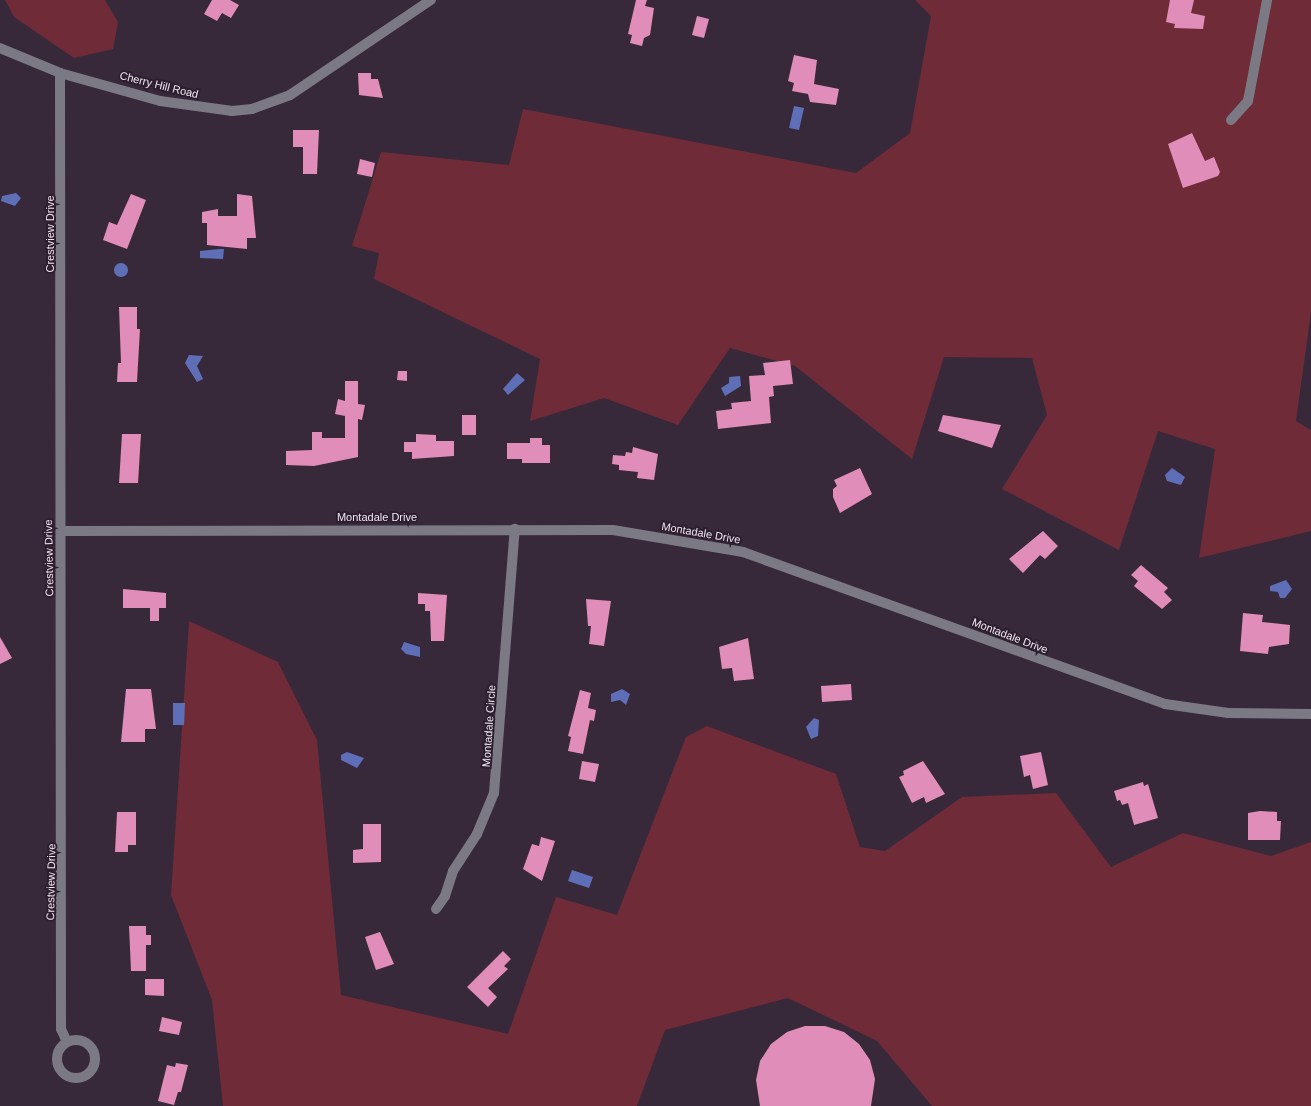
<!DOCTYPE html>
<style>
body{margin:0}
#map{position:relative;width:1311px;height:1106px;overflow:hidden;background:#372939;font-family:Helvetica,sans-serif}
div>[style]{position:absolute}
.green>*{inset:0;background:#6f2b37}
.water>*{inset:0;background:#5e6fb8}
.round{border-radius:50%}
.building>*{inset:0;background:#e08dba}
.minor>*{height:10px;margin:-5px;padding:0 5px;transform-origin:5px;border-radius:5px;background:#7b7983}
.minor>.ring{margin:-5px;padding:0;box-sizing:content-box;background:none;border:10px solid #7b7983;border-radius:50%}
span{translate:-50% -50%;white-space:nowrap;text-align:center;line-height:1.15;-webkit-text-stroke:4px #2d1f2f;paint-order:stroke}
.street-label{font-size:11px;color:#efe5f0}
</style>
<div id="map">
<div class="green">
<div style="clip-path:polygon(5px 0,105px 0,118px 22px,113px 49px,74px 58px,14px 17px)"></div>
<div style="clip-path:polygon(915px 0,1311px 0,1311px 312px,1296px 421px,1311px 430px,1311px 531px,1199px 558px,1215px 449px,1158px 431px,1119px 550px,1002px 489px,1047px 415px,1032px 358px,944px 357px,912px 459px,795px 366px,730px 348px,678px 425px,604px 398px,530px 421px,540px 359px,374px 279px,379px 253px,352px 246px,381px 152px,509px 165px,523px 109px,856px 173px,910px 133px,931px 16px)"></div>
<div style="clip-path:polygon(189px 621px,278px 662px,317px 740px,341px 995px,508px 1034px,556px 897px,617px 915px,686px 737px,707px 726px,836px 774px,860px 847px,885px 851px,962px 797px,1056px 793px,1111px 867px,1183px 833px,1271px 856px,1311px 842px,1311px 1106px,932px 1106px,877px 1041px,788px 998px,665px 1030px,637px 1106px,223px 1106px,212px 1000px,171px 895px)"></div>
</div>
<div class="water">
<div style="clip-path:polygon(794px 106px,804px 108px,799px 130px,789px 128px)"></div>
<div style="clip-path:polygon(16px 193px,21px 198px,15px 206px,1px 201px,2px 196px)"></div>
<div style="clip-path:polygon(219px 249px,224px 249px,223px 259px,200px 258px,200px 251px)"></div>
<div class="round" style="left:114px;top:263px;width:14px;height:14px"></div>
<div style="clip-path:polygon(189px 355px,203px 356px,197px 366px,203px 379px,197px 382px,185px 363px)"></div>
<div style="clip-path:polygon(517px 373px,525px 380px,508px 395px,503px 389px)"></div>
<div style="clip-path:polygon(740px 376px,741px 386px,725px 396px,721px 388px,729px 383px,729px 377px)"></div>
<div style="clip-path:polygon(1172px 468px,1185px 477px,1181px 485px,1167px 481px,1165px 475px)"></div>
<div style="clip-path:polygon(1286px 580px,1292px 589px,1285px 598px,1280px 598px,1278px 592px,1270px 591px,1270px 586px)"></div>
<div style="clip-path:polygon(404px 642px,420px 647px,420px 657px,406px 654px,401px 649px)"></div>
<div style="clip-path:polygon(622px 689px,630px 694px,626px 705px,620px 700px,611px 702px,611px 694px)"></div>
<div style="clip-path:polygon(173px 703px,185px 703px,184px 725px,173px 725px)"></div>
<div style="clip-path:polygon(814px 718px,819px 720px,818px 736px,811px 739px,806px 727px)"></div>
<div style="clip-path:polygon(347px 752px,364px 758px,357px 768px,341px 760px,341px 755px)"></div>
<div style="clip-path:polygon(572px 870px,593px 877px,589px 888px,568px 881px)"></div>
</div>
<div class="building">
<div style="clip-path:polygon(212px 0,230px 0,239px 5px,231px 18px,222px 13px,217px 21px,204px 14px)"></div>
<div style="clip-path:polygon(636px 0,647px 0,645px 6px,654px 8px,650px 35px,644px 38px,642px 46px,630px 43px,632px 35px,628px 34px)"></div>
<div style="clip-path:polygon(1170px 0,1194px 0,1191px 13px,1205px 16px,1203px 29px,1174px 28px,1175px 24px,1166px 22px)"></div>
<div style="clip-path:polygon(697px 16px,709px 19px,704px 38px,692px 35px)"></div>
<div style="clip-path:polygon(794px 55px,817px 60px,814px 84px,839px 89px,836px 105px,810px 102px,808px 94px,792px 91px,794px 83px,788px 81px)"></div>
<div style="clip-path:polygon(358px 73px,371px 73px,371px 79px,378px 79px,383px 98px,359px 95px)"></div>
<div style="clip-path:polygon(293px 130px,319px 130px,317px 174px,303px 174px,303px 147px,293px 147px)"></div>
<div style="clip-path:polygon(1192px 133px,1205px 161px,1214px 157px,1220px 172px,1218px 176px,1183px 188px,1168px 144px)"></div>
<div style="clip-path:polygon(360px 159px,375px 163px,372px 177px,357px 174px)"></div>
<div style="clip-path:polygon(131px 194px,146px 200px,127px 249px,103px 240px,109px 222px,117px 225px)"></div>
<div style="clip-path:polygon(237px 194px,252px 196px,256px 238px,247px 238px,247px 249px,207px 245px,207px 223px,202px 223px,202px 212px,218px 209px,218px 216px,237px 216px)"></div>
<div style="clip-path:polygon(119px 307px,137px 307px,137px 329px,140px 329px,137px 382px,117px 382px,118px 363px,121px 363px)"></div>
<div style="clip-path:polygon(790px 360px,793px 384px,773px 386px,774px 396px,769px 397px,771px 423px,718px 429px,716px 411px,732px 409px,731px 403px,751px 401px,749px 376px,765px 375px,763px 363px)"></div>
<div style="clip-path:polygon(398px 371px,407px 371px,407px 381px,397px 380px)"></div>
<div style="clip-path:polygon(345px 381px,358px 381px,358px 404px,365px 405px,362px 420px,358px 419px,358px 457px,314px 466px,286px 465px,286px 451px,312px 450px,312px 432px,322px 432px,322px 438px,345px 438px,345px 416px,335px 414px,338px 399px,345px 401px)"></div>
<div style="clip-path:polygon(462px 415px,476px 415px,476px 435px,462px 435px)"></div>
<div style="clip-path:polygon(943px 415px,1001px 425px,992px 448px,938px 431px)"></div>
<div style="clip-path:polygon(122px 434px,141px 434px,138px 483px,119px 483px)"></div>
<div style="clip-path:polygon(416px 434px,436px 435px,436px 441px,454px 441px,454px 456px,412px 459px,412px 452px,404px 452px,404px 442px,416px 442px)"></div>
<div style="clip-path:polygon(530px 438px,542px 438px,542px 445px,550px 445px,550px 463px,522px 463px,522px 459px,507px 459px,507px 443px,530px 443px)"></div>
<div style="clip-path:polygon(633px 447px,658px 454px,654px 480px,637px 478px,638px 472px,619px 470px,619px 465px,612px 464px,613px 455px,625px 456px,626px 452px,632px 453px)"></div>
<div style="clip-path:polygon(860px 468px,872px 494px,840px 513px,833px 497px,833px 489px,837px 486px,834px 480px)"></div>
<div style="clip-path:polygon(1043px 531px,1058px 546px,1045px 559px,1040px 555px,1023px 573px,1009px 559px)"></div>
<div style="clip-path:polygon(1141px 565px,1168px 588px,1164px 592px,1172px 600px,1162px 609px,1134px 586px,1138px 581px,1131px 575px)"></div>
<div style="clip-path:polygon(123px 589px,166px 593px,166px 608px,159px 608px,159px 621px,150px 621px,150px 608px,123px 608px)"></div>
<div style="clip-path:polygon(418px 593px,447px 595px,444px 641px,431px 641px,430px 611px,425px 611px,425px 604px,418px 604px)"></div>
<div style="clip-path:polygon(586px 599px,611px 601px,604px 646px,589px 644px,591px 626px,588px 626px)"></div>
<div style="clip-path:polygon(1243px 613px,1263px 615px,1262px 622px,1290px 625px,1289px 644px,1269px 647px,1268px 654px,1240px 651px)"></div>
<div style="clip-path:polygon(0 637px,12px 658px,0 664px)"></div>
<div style="clip-path:polygon(748px 638px,754px 679px,734px 681px,732px 668px,722px 669px,719px 647px)"></div>
<div style="clip-path:polygon(851px 684px,852px 700px,822px 702px,821px 686px)"></div>
<div style="clip-path:polygon(126px 689px,151px 689px,156px 729px,145px 729px,145px 742px,121px 742px)"></div>
<div style="clip-path:polygon(580px 690px,591px 693px,588px 708px,596px 710px,594px 721px,590px 720px,583px 754px,568px 751px,571px 737px,568px 736px)"></div>
<div style="clip-path:polygon(1041px 752px,1048px 785px,1033px 789px,1030px 775px,1024px 777px,1020px 756px)"></div>
<div style="clip-path:polygon(582px 761px,599px 764px,595px 782px,579px 779px)"></div>
<div style="clip-path:polygon(923px 761px,945px 794px,926px 803px,924px 797px,912px 803px,899px 777px,904px 775px,903px 771px)"></div>
<div style="clip-path:polygon(1143px 782px,1144px 786px,1148px 784px,1158px 818px,1134px 825px,1128px 803px,1122px 805px,1120px 800px,1117px 801px,1114px 791px)"></div>
<div style="clip-path:polygon(1260px 811px,1277px 812px,1277px 821px,1281px 821px,1280px 840px,1248px 840px,1248px 813px)"></div>
<div style="clip-path:polygon(117px 812px,136px 812px,136px 845px,128px 845px,128px 852px,115px 852px)"></div>
<div style="clip-path:polygon(363px 824px,381px 824px,381px 862px,353px 863px,353px 850px,363px 849px)"></div>
<div style="clip-path:polygon(541px 837px,555px 841px,542px 881px,523px 869px,532px 844px,539px 846px)"></div>
<div style="clip-path:polygon(129px 926px,146px 926px,146px 935px,151px 935px,151px 945px,146px 945px,146px 971px,131px 971px)"></div>
<div style="clip-path:polygon(380px 932px,394px 964px,376px 970px,365px 937px)"></div>
<div style="clip-path:polygon(503px 951px,511px 959px,504px 966px,508px 969px,488px 988px,497px 997px,488px 1007px,467px 987px)"></div>
<div style="clip-path:polygon(145px 979px,164px 979px,164px 996px,145px 995px)"></div>
<div style="clip-path:polygon(162px 1017px,182px 1022px,179px 1035px,159px 1031px)"></div>
<div style="clip-path:polygon(805px 1026px,825px 1026px,844px 1032px,859px 1044px,870px 1060px,875px 1079px,871px 1106px,760px 1106px,756px 1080px,760px 1061px,771px 1044px,787px 1032px)"></div>
<div style="clip-path:polygon(176px 1063px,188px 1065px,181px 1092px,178px 1092px,174px 1105px,158px 1101px,167px 1065px,175px 1067px)"></div>
</div>
<div class="minor">
<div style="left:0;top:48px;width:65px;rotate:22.6deg"></div>
<div style="left:60px;top:73px;width:104px;rotate:15.6deg"></div>
<div style="left:160px;top:101px;width:73px;rotate:7.9deg"></div>
<div style="left:232px;top:111px;width:20px;rotate:-6deg"></div>
<div style="left:252px;top:109px;width:40px;rotate:-20.2deg"></div>
<div style="left:290px;top:95px;width:170px;rotate:-34deg"></div>
<div style="left:60px;top:73px;width:956px;rotate:89.94deg"></div>
<div style="left:61px;top:1029px;width:14px;rotate:65deg"></div>
<div style="left:1231px;top:120px;width:25px;rotate:-48deg"></div>
<div style="left:1248px;top:101px;width:103px;rotate:-79.3deg"></div>
<div style="left:61px;top:531px;width:552px;rotate:-0.1deg"></div>
<div style="left:613px;top:530px;width:132px;rotate:9.6deg"></div>
<div style="left:743px;top:552px;width:449px;rotate:19.8deg"></div>
<div style="left:1165px;top:704px;width:64px;rotate:8.1deg"></div>
<div style="left:1228px;top:713px;width:83px;rotate:0.7deg"></div>
<div style="left:436px;top:909px;width:16px;rotate:-55deg"></div>
<div style="left:445px;top:896px;width:26px;rotate:-72deg"></div>
<div style="left:453px;top:871px;width:44px;rotate:-57deg"></div>
<div style="left:477px;top:834px;width:44px;rotate:-67.5deg"></div>
<div style="left:494px;top:793px;width:265px;rotate:-85.5deg"></div>
<div class="ring" style="left:57px;top:1040px;width:28px;height:28px"></div>
</div>
<div class="street-label">
<span style="left:159px;top:85px;rotate:14deg">Cherry Hill Road</span>
<span style="left:50px;top:234px;rotate:-90deg">Crestview Drive</span>
<span style="left:377px;top:517px">Montadale Drive</span>
<span style="left:701px;top:533px;rotate:10deg">Montadale Drive</span>
<span style="left:49px;top:558px;rotate:-91deg">Crestview Drive</span>
<span style="left:1010px;top:636px;rotate:21deg">Montadale Drive</span>
<span style="left:489px;top:726px;rotate:-86deg">Montadale Circle</span>
<span style="left:51px;top:882px;rotate:-89deg">Crestview Drive</span>
</div>
</div>
